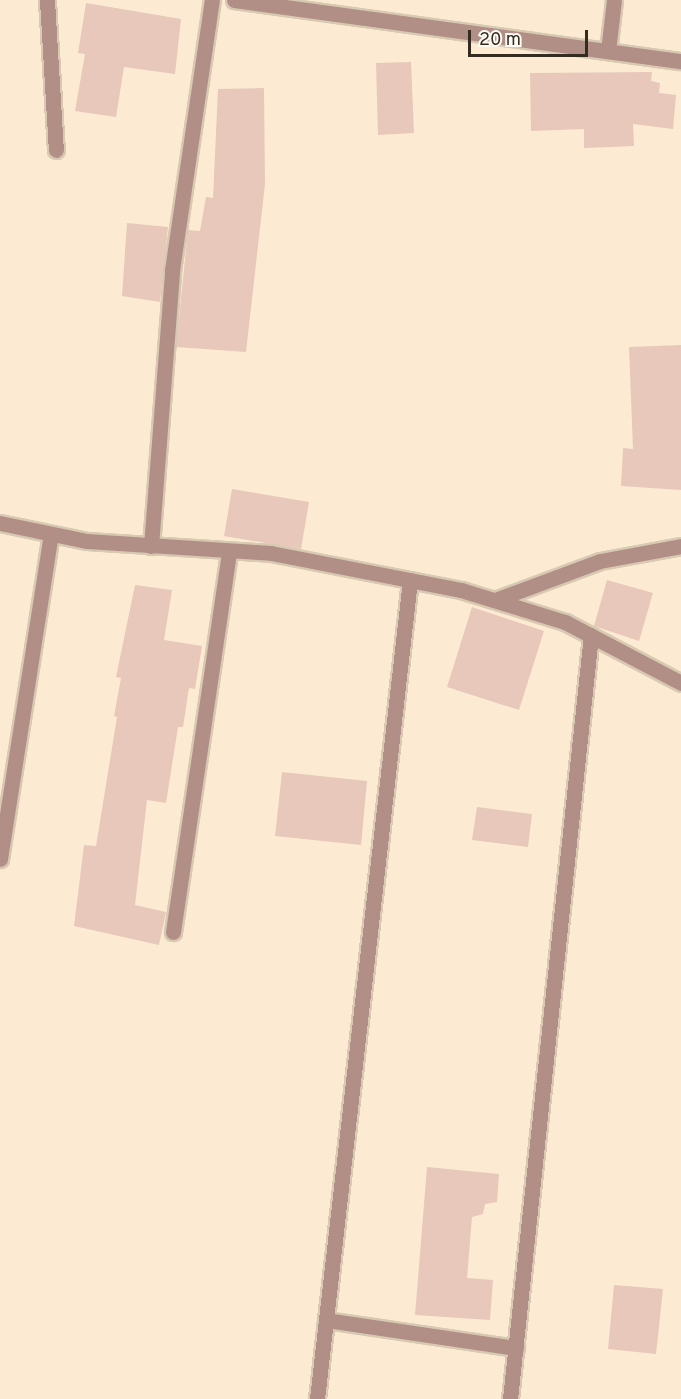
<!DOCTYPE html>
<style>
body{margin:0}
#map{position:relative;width:681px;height:1399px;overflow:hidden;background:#fcebd2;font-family:Overpass,sans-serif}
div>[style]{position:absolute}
.building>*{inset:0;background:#e7c8ba}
.roads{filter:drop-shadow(2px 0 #d8c9b2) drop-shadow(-2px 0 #d8c9b2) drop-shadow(0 2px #d8c9b2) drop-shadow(0 -2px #d8c9b2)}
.minor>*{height:15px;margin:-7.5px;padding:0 7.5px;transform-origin:7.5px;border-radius:7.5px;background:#b28f86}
span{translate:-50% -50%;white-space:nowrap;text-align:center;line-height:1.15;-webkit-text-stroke:5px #fefaf4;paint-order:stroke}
.scale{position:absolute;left:468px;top:30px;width:120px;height:27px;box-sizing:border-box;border:3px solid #352c21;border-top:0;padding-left:8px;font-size:18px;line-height:21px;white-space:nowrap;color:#352c21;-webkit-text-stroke:4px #fefaf4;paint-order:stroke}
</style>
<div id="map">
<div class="building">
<div style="clip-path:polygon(86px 3px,181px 19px,175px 74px,124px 67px,116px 117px,75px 111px,85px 54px,78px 53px)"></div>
<div style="clip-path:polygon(411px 62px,414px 133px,378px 135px,376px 63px)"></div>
<div style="clip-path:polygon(652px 72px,651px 81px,660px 83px,659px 93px,676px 95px,673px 129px,633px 124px,634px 146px,584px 148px,584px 129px,531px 131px,530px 73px)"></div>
<div style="clip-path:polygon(264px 88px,265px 184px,246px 352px,176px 347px,188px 230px,200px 231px,206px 197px,213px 198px,218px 89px)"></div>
<div style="clip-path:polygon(127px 223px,168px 227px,160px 302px,122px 296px)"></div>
<div style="clip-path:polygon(681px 345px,681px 490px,621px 486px,623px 448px,633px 449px,629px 347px)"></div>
<div style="clip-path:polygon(232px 489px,309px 502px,301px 549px,224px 536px)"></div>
<div style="clip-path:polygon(607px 580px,653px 593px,639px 641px,594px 626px)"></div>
<div style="clip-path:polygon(135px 585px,172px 590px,164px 640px,202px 646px,195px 689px,189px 688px,183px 727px,178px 727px,166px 803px,147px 800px,135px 905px,166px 912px,159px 945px,74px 926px,84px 845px,96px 846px,117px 717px,114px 716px,121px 678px,116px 677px)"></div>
<div style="clip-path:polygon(472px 607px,544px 631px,519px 710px,447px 687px)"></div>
<div style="clip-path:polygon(282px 772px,367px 781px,361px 845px,275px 836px)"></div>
<div style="clip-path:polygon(477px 807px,532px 814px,528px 847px,472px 840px)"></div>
<div style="clip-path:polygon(427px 1167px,499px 1174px,497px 1202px,485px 1204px,483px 1214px,472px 1217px,467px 1278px,493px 1280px,490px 1320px,415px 1315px)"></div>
<div style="clip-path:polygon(614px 1285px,663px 1289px,656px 1354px,608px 1349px)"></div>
</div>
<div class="roads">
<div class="minor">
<div style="left:47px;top:0;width:150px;rotate:86.6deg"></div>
<div style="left:234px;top:0;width:451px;rotate:7.8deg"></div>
<div style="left:608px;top:51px;width:51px;rotate:-83.3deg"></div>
<div style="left:0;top:523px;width:89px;rotate:11.7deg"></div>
<div style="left:87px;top:541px;width:184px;rotate:3.7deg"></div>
<div style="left:271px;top:553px;width:194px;rotate:11deg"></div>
<div style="left:461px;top:590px;width:109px;rotate:17.1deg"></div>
<div style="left:565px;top:622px;width:131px;rotate:27.7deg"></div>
<div style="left:151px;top:546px;width:277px;rotate:-85.6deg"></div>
<div style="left:172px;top:270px;width:273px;rotate:-81.6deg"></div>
<div style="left:495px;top:600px;width:112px;rotate:-20.4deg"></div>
<div style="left:600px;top:561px;width:82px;rotate:-10.5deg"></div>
<div style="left:0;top:859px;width:328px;rotate:-81.1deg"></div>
<div style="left:173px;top:932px;width:385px;rotate:-81.6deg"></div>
<div style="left:326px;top:1320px;width:192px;rotate:8.4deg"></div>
<div style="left:317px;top:1399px;width:824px;rotate:-83.52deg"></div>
<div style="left:510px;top:1399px;width:768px;rotate:-83.95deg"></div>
</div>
</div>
<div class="scale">20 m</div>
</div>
